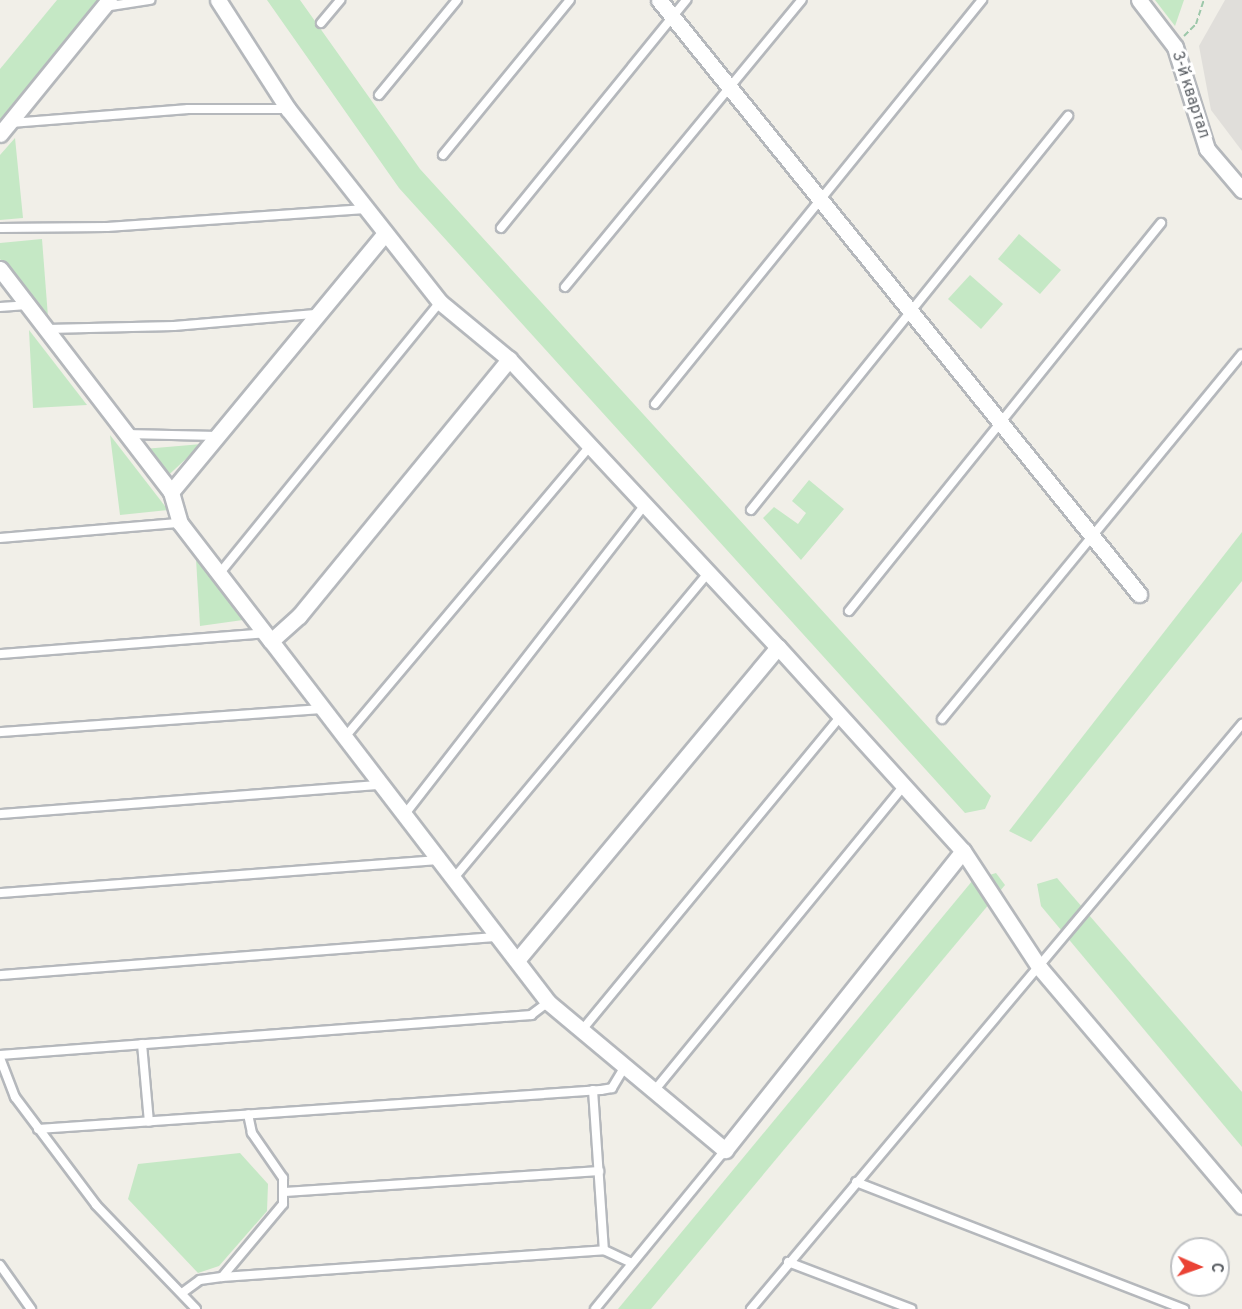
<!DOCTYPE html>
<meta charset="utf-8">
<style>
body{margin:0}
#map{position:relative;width:1242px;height:1309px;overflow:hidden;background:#f1efe8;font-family:Overpass,sans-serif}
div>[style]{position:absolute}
.industrial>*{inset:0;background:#e0deda}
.green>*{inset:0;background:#c5e8c5}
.path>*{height:2px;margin-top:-1px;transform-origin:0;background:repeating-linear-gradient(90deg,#9cc7a9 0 6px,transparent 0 9px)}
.roads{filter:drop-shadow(2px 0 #b5b8bc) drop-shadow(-2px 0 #b5b8bc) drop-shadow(0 2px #b5b8bc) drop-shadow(0 -2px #b5b8bc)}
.lane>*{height:8px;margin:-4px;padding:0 4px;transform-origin:4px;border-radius:4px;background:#fff}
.street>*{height:15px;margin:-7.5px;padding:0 7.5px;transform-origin:7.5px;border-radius:7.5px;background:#fff}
span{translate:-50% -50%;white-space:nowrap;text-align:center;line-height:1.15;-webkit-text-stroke:6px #fff;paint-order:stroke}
.street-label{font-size:16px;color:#5f6368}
.north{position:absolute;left:1170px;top:1237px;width:60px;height:60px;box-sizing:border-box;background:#fff;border:2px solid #bfc1c3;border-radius:50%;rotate:92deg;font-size:16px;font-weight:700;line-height:24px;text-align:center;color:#5f6368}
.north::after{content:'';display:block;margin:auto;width:21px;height:27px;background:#ea4335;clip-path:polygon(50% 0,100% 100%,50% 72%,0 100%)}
</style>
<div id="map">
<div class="industrial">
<div style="clip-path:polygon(1225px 0,1242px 0,1242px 151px,1211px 110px,1199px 46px)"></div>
</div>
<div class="green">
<div style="clip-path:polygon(57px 0,98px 0,0 122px,0 69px)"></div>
<div style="clip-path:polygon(267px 0,300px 0,420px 169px,991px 796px,985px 809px,965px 813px,399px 188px)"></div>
<div style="clip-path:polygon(1155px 0,1184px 0,1175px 26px)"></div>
<div style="clip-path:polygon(15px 138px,23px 218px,0 220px,0 155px)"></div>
<div style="clip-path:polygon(1019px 234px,1061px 270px,1040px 294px,998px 259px)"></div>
<div style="clip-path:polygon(42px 239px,48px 317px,0 259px,0 243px)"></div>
<div style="clip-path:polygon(970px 275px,1003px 304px,981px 329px,948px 299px)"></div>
<div style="clip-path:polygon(29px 330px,87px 405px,33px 408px)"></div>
<div style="clip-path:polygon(110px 435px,168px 510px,120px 515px)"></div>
<div style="clip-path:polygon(202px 444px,160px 483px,132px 450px)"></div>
<div style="clip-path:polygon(809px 480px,844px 509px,801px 560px,763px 518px,774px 507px,798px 524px,806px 513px,792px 501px)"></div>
<div style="clip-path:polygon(1242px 532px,1242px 581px,1031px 842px,1009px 831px)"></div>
<div style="clip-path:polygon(195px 542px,250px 619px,200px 626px)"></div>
<div style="clip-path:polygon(996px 873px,1005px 885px,651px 1309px,618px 1309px,973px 880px)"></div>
<div style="clip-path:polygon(1057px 878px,1242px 1092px,1242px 1147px,1041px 906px,1037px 884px)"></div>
<div style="clip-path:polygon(240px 1153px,268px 1184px,267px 1211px,219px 1266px,198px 1273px,128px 1199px,138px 1164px)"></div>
</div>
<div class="path">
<div style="left:1184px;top:36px;width:17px;rotate:-45deg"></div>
<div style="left:1196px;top:24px;width:25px;rotate:-72deg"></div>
</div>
<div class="roads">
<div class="lane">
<div style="left:104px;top:7px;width:47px;rotate:-8.7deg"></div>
<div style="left:321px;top:23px;width:30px;rotate:-50deg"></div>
<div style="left:379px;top:95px;width:123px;rotate:-50.6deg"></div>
<div style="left:11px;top:123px;width:178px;rotate:-4.5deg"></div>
<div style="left:188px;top:109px;width:100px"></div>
<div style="left:443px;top:155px;width:200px;rotate:-50.7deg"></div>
<div style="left:0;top:228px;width:107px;rotate:-0.5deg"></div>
<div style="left:107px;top:227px;width:259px;rotate:-4deg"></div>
<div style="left:501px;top:228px;width:294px;rotate:-50.9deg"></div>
<div style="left:565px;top:287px;width:372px;rotate:-50.5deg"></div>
<div style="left:0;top:307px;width:27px;rotate:-4deg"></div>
<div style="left:47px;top:329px;width:127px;rotate:-1.4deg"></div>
<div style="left:174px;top:326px;width:142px;rotate:-4.9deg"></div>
<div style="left:655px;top:404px;width:520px;rotate:-51.01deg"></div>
<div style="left:129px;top:434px;width:85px;rotate:1.3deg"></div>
<div style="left:751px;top:510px;width:506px;rotate:-51.18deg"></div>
<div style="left:0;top:538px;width:181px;rotate:-4.8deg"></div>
<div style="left:219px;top:574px;width:350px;rotate:-50.9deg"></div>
<div style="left:849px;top:611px;width:498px;rotate:-51.2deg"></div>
<div style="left:0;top:654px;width:265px;rotate:-4.5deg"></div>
<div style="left:942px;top:719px;width:472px;rotate:-50.6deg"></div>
<div style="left:0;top:732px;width:322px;rotate:-4.1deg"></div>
<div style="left:345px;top:737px;width:379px;rotate:-49.9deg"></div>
<div style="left:0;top:814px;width:381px;rotate:-4.4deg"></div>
<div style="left:405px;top:814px;width:390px;rotate:-52.2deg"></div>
<div style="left:454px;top:878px;width:398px;rotate:-50.2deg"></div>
<div style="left:0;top:893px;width:439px;rotate:-4.3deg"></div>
<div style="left:0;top:975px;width:499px;rotate:-4.4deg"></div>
<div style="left:582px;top:1030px;width:406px;rotate:-50.5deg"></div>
<div style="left:142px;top:1044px;width:78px;rotate:84.9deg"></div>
<div style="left:0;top:1055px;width:533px;rotate:-4.31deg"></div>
<div style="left:531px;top:1015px;width:21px;rotate:-37deg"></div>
<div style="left:0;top:1058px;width:42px;rotate:69deg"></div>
<div style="left:15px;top:1097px;width:135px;rotate:53.1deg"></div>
<div style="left:96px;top:1205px;width:144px;rotate:46.1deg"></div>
<div style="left:593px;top:1090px;width:160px;rotate:86.1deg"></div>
<div style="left:604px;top:1250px;width:31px;rotate:25deg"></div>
<div style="left:654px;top:1091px;width:394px;rotate:-50.7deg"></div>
<div style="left:38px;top:1129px;width:564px;rotate:-3.96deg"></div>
<div style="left:601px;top:1090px;width:11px;rotate:-10deg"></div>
<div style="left:612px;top:1088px;width:26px;rotate:-59deg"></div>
<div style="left:856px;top:1182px;width:352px;rotate:21.2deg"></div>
<div style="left:285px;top:1192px;width:315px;rotate:-3.8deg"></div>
<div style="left:788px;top:1262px;width:132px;rotate:20.9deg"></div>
<div style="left:0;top:1265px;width:54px;rotate:54.8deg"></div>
<div style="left:222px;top:1277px;width:383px;rotate:-4deg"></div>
<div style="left:182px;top:1293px;width:22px;rotate:-36deg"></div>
<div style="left:200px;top:1280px;width:22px;rotate:-8deg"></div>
<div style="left:222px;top:1277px;width:95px;rotate:-50.1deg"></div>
<div style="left:283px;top:1204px;width:26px;rotate:-90deg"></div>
<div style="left:283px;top:1178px;width:55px;rotate:-124.6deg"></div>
<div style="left:252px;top:1133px;width:19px;rotate:-102deg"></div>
<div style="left:595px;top:1309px;width:205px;rotate:-50.7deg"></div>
<div style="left:751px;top:1309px;width:764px;rotate:-49.99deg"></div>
</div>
<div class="street">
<div style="left:218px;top:0;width:130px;rotate:57.3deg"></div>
<div style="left:288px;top:109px;width:246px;rotate:51.8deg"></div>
<div style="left:440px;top:302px;width:89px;rotate:39.6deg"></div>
<div style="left:509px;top:359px;width:394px;rotate:47deg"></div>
<div style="left:778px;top:647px;width:408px;rotate:129.8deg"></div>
<div style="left:659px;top:0;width:764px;rotate:51.06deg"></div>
<div style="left:1139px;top:0;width:59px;rotate:52.5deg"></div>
<div style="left:1175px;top:47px;width:107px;rotate:72.6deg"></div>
<div style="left:1207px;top:149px;width:54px;rotate:49.5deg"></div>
<div style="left:0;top:134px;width:173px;rotate:-50.9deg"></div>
<div style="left:0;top:269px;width:281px;rotate:52.5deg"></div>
<div style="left:171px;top:492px;width:336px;rotate:-50.4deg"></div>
<div style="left:171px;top:492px;width:32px;rotate:74deg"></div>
<div style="left:180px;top:523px;width:149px;rotate:52.4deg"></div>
<div style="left:271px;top:641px;width:38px;rotate:-42deg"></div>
<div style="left:299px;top:616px;width:332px;rotate:-50.7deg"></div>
<div style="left:271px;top:641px;width:455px;rotate:52.5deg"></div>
<div style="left:548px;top:1002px;width:231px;rotate:39.9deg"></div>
<div style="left:725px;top:1150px;width:382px;rotate:-51.5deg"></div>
<div style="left:778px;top:647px;width:275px;rotate:47.8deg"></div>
<div style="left:963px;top:851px;width:140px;rotate:56.7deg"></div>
<div style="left:1040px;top:968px;width:312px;rotate:49.7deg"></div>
</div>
</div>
<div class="street-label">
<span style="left:1190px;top:95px;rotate:72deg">3-й квартал</span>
</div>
<div class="north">С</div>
</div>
